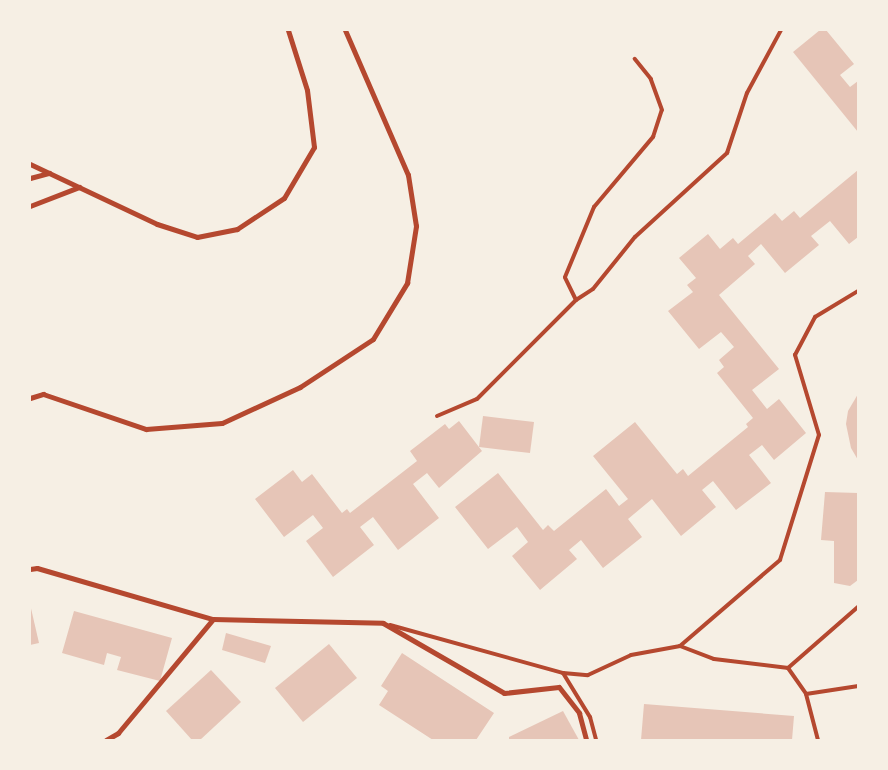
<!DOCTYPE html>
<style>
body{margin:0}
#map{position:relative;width:888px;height:770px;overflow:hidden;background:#f6efe4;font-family:Quicksand,sans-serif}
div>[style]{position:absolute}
.building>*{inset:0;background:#e6c5b7}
.service>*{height:4px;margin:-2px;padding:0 2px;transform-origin:2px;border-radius:2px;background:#b5482f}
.minor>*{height:5px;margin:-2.5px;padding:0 2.5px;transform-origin:2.5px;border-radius:2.5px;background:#b5482f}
span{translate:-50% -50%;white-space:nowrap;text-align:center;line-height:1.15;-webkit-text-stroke:4px #f6efe4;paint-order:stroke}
.frame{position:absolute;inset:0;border:31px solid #f6efe4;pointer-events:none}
</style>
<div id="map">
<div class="building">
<div style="clip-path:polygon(820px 30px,826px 30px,854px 64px,840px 75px,850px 87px,858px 81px,858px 132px,793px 52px)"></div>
<div style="clip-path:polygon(858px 170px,858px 237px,849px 244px,830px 221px,811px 236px,819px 245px,785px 273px,761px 244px,748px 256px,755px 264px,719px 295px,779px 369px,752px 390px,767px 409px,779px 399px,806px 433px,774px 460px,762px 445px,749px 455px,771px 483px,736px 510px,713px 481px,702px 490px,716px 507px,681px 536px,652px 499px,628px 519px,642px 537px,603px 568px,581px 540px,569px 550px,577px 559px,540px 590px,512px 556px,528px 542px,517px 527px,488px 549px,455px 507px,498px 473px,543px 530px,548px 525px,554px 531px,606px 489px,619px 506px,628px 499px,593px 456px,635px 422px,677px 474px,683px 469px,688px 476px,748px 427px,746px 424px,753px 418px,717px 373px,724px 367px,719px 360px,734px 347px,721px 332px,699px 349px,668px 311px,693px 292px,687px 285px,696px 278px,679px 258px,708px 234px,720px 249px,733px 238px,738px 244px,775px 213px,782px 221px,794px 211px,800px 218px)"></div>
<div style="clip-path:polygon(858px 394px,858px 460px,851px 448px,846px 424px,848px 411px)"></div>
<div style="clip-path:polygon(483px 416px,534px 422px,530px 453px,479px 447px)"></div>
<div style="clip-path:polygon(459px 421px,482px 451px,439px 488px,427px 473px,413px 484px,439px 518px,398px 550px,373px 517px,360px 527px,374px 545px,333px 577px,306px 541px,323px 528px,313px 515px,284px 537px,255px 499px,293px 470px,302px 482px,312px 474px,342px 513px,347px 509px,350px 513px,417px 461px,410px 451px,445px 424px,449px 429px)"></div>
<div style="clip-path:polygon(825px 492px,858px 493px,858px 580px,850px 586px,834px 583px,834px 541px,821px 540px)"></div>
<div style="clip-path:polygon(30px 604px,39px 643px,30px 645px)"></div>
<div style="clip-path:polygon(74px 611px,172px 638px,160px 681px,117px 670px,121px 657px,107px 653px,104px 665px,62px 653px)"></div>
<div style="clip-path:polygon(226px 633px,271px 646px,265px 663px,222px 650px)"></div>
<div style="clip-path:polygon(329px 644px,357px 678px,303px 722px,275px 688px)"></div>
<div style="clip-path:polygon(402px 653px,494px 713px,476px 740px,433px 740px,379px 705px,388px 691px,381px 686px)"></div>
<div style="clip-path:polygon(211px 670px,241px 702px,200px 740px,192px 740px,166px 711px)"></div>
<div style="clip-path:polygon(644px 704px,794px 716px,792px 740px,641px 740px)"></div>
<div style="clip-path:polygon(563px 711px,579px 740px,509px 740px,509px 737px)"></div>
</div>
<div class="service">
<div style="left:576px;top:300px;width:25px;rotate:-116deg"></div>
<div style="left:565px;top:277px;width:76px;rotate:-67.5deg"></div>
<div style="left:594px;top:207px;width:92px;rotate:-49.9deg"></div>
<div style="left:653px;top:137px;width:28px;rotate:-72deg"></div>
<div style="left:662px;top:110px;width:33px;rotate:-110deg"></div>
<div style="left:651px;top:79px;width:26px;rotate:-129deg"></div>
<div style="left:437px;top:416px;width:43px;rotate:-23deg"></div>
<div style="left:477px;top:399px;width:140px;rotate:-45deg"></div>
<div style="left:576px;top:300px;width:20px;rotate:-33deg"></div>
<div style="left:593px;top:289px;width:67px;rotate:-51.1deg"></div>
<div style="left:635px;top:237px;width:125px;rotate:-42.4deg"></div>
<div style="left:727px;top:153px;width:63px;rotate:-71.6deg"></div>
<div style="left:747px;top:93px;width:72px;rotate:-61.6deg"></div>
<div style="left:390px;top:625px;width:180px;rotate:15.5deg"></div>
<div style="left:563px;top:673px;width:25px;rotate:5deg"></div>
<div style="left:588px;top:675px;width:47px;rotate:-24.9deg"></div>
<div style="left:631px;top:655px;width:50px;rotate:-10.4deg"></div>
<div style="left:680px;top:646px;width:36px;rotate:21deg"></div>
<div style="left:714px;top:659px;width:75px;rotate:6.9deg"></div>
<div style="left:788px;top:668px;width:93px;rotate:-41.1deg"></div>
<div style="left:680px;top:646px;width:132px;rotate:-40.7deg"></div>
<div style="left:780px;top:560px;width:131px;rotate:-72.7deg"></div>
<div style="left:819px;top:435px;width:84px;rotate:-106.7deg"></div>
<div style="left:795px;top:355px;width:43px;rotate:-62.2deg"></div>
<div style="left:815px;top:317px;width:50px;rotate:-31.2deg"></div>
<div style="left:788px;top:668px;width:32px;rotate:55deg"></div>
<div style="left:806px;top:694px;width:48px;rotate:75.4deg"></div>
<div style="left:563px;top:673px;width:52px;rotate:58.5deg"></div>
<div style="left:590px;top:717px;width:24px;rotate:75deg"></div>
<div style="left:806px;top:694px;width:53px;rotate:-8.7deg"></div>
</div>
<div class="minor">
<div style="left:30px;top:164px;width:140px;rotate:25.3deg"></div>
<div style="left:157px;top:224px;width:42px;rotate:18deg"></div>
<div style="left:197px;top:237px;width:41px;rotate:-11.3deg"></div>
<div style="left:237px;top:229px;width:56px;rotate:-33.4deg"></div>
<div style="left:284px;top:198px;width:59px;rotate:-59.5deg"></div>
<div style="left:314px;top:147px;width:57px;rotate:-97deg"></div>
<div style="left:307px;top:90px;width:63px;rotate:-107.6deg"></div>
<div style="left:30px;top:178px;width:20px;rotate:-15deg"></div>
<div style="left:30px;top:206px;width:53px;rotate:-21.2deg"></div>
<div style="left:30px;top:398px;width:14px;rotate:-17deg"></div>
<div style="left:43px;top:394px;width:109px;rotate:18.8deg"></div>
<div style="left:146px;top:429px;width:76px;rotate:-4.5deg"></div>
<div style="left:222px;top:423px;width:86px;rotate:-24.8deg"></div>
<div style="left:300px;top:387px;width:87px;rotate:-33.3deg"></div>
<div style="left:373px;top:339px;width:66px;rotate:-58.7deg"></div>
<div style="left:407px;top:283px;width:58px;rotate:-81deg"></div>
<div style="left:416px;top:226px;width:52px;rotate:-98.9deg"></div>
<div style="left:408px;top:175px;width:158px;rotate:-113.5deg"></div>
<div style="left:30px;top:569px;width:7px;rotate:-8deg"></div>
<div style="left:37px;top:568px;width:183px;rotate:16.2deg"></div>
<div style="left:213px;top:619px;width:170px;rotate:1.3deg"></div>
<div style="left:383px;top:623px;width:140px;rotate:30deg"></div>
<div style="left:504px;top:693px;width:55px;rotate:-6.2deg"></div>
<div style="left:559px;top:687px;width:33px;rotate:52deg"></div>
<div style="left:579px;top:713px;width:28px;rotate:75deg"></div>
<div style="left:106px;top:740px;width:14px;rotate:-30deg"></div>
<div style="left:118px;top:733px;width:148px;rotate:-50.2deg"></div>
</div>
<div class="frame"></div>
</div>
